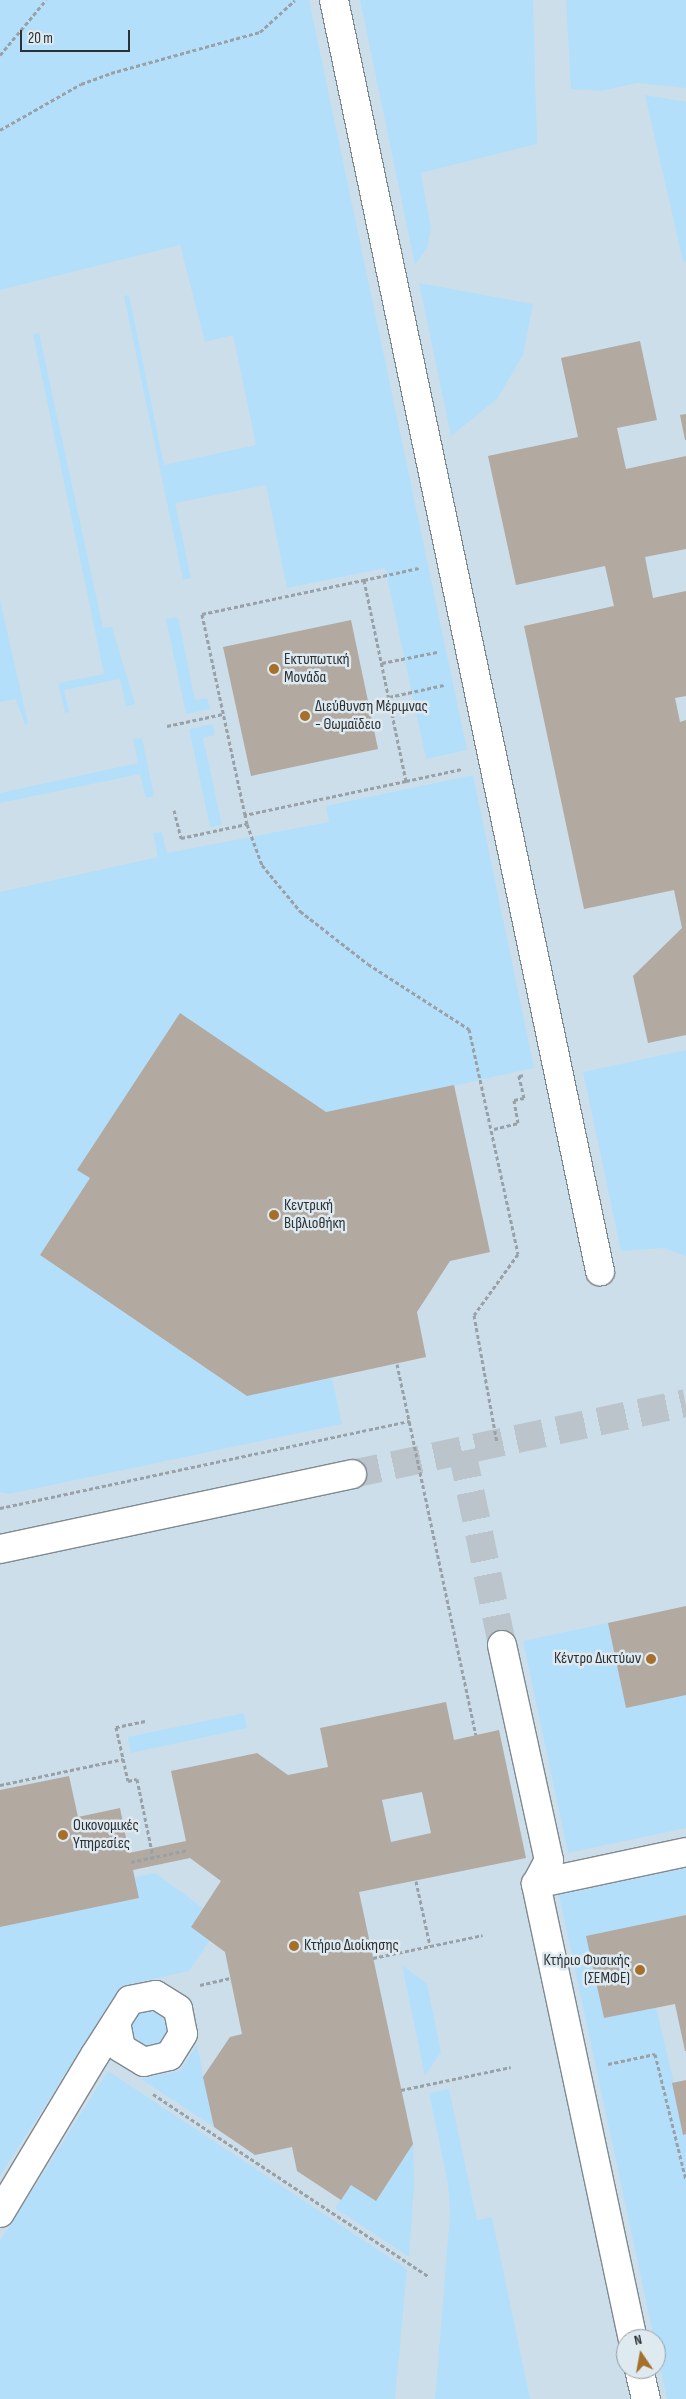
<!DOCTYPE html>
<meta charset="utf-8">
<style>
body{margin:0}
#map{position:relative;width:686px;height:2399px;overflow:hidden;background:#dee9f0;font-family:"Sofia Sans Condensed",sans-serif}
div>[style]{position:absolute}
.built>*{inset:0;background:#ccdeea}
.green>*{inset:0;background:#b4dffa}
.round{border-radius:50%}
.building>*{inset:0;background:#b2a9a0}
.minor-tunnel>*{height:28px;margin-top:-14px;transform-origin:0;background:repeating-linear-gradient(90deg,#bac4ca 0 28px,transparent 0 42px)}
.path>*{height:3px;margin-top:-1.5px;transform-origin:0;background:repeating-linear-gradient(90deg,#99a1a7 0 4px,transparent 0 6.5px)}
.roads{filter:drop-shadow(1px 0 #7f8990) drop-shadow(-1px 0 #7f8990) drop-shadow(0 1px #7f8990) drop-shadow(0 -1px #7f8990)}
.minor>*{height:28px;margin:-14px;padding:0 14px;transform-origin:14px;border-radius:14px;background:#fff}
.dots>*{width:14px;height:14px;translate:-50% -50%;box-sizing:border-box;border:2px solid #dee9f0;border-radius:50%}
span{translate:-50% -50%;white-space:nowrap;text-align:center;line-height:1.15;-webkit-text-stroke:5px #dee9f0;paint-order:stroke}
.poi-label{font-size:16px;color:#2c3134}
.left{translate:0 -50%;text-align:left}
.right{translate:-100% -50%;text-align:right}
.north{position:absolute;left:616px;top:2329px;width:50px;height:50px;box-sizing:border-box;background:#dee9f0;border:1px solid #979fa5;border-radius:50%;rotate:348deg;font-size:14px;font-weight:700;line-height:20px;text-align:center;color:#2c3134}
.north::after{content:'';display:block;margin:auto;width:18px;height:22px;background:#a66f2a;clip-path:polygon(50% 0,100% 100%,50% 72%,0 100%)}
.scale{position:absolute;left:20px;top:30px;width:110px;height:22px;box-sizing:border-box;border:2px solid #2c3134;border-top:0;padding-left:6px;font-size:15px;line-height:18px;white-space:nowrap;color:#2c3134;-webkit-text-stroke:4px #dee9f0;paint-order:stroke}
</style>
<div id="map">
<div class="built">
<div style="clip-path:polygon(evenodd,0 0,686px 0,686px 2399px,0 2399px,0 0,626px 2339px,656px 2339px,656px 2369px,626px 2369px,626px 2339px)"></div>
</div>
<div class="green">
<div style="clip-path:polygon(0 0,309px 0,467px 750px,426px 759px,385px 568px,287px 588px,266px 485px,175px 503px,191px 578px,183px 580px,124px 296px,129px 295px,164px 465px,256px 445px,233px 335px,205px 342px,180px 245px,0 290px)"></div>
<div style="clip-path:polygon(360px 0,533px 0,537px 144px,421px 173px,431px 229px,427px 248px,415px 265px)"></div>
<div style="clip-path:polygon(566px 0,686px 0,686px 88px,637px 83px,601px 91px,571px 89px)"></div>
<div style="clip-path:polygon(645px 95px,686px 102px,686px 262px,683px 261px)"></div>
<div style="clip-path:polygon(419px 283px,533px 304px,523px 355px,497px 399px,451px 436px)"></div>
<div style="clip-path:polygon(39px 333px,103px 628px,112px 627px,135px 704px,126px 706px,120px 679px,64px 690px,69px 712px,65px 713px,58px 683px,104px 674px,33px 334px)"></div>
<div style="clip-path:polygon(0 600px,28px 723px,25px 725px,16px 699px,0 702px)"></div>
<div style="clip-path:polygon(178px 617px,195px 700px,207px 698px,210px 709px,186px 714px,166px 619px)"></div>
<div style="clip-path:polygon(213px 724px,215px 735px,203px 738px,222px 825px,210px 827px,189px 729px)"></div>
<div style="clip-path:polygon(142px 738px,154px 796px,146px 798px,140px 774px,0 803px,0 793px,138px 763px,133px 739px)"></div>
<div style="clip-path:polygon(473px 775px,534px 1068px,77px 1170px,90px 1178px,40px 1255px,247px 1396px,332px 1378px,342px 1424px,9px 1494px,0 1492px,0 892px,158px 857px,153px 833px,162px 832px,167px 853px,329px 822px,326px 806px)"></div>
<div style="clip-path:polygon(686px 1050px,686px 1256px,664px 1248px,621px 1251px,583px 1072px)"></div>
<div style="clip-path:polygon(608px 1623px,626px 1708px,686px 1695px,686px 1828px,568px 1853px,523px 1641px)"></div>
<div style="clip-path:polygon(244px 1713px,247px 1728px,131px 1753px,128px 1737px)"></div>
<div style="clip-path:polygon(686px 1868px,686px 1915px,587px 1936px,604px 2018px,656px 2007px,686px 2134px,686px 2399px,667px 2399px,559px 1895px)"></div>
<div style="clip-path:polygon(155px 1873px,203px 1908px,191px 1927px,210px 1940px,189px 1971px,121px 1986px,0 2176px,0 1927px,139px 1898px,135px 1877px)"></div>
<div style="clip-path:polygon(402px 1965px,427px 1984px,441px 2052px,425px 2076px)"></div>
<div class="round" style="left:131px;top:2009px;width:38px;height:38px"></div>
<div style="clip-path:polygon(197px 2045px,214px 2127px,141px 2079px,181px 2070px)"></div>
<div style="clip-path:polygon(108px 2071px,407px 2269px,395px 2399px,0 2399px,0 2241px)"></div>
<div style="clip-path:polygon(449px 2089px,477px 2220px,492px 2217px,530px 2399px,435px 2399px,450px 2215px,448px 2183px,429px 2093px)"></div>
<div style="clip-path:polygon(413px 2144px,414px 2186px,409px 2257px,335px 2208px,351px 2185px,376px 2201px)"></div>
</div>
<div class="building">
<div style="clip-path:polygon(640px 341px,657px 420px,617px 428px,626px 469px,686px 456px,686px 549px,645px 557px,653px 598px,686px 591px,686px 696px,675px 698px,680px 722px,686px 720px,686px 1035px,648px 1043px,633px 976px,682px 928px,674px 890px,584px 909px,524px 626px,614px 606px,605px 566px,516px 585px,488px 456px,578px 437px,561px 358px)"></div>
<div style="clip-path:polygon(686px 414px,686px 440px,685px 440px,680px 415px)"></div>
<div style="clip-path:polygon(351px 620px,378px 749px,251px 776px,223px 647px)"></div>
<div style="clip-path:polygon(180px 1013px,326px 1112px,454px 1085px,490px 1252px,450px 1261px,417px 1312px,426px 1357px,247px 1396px,40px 1255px,90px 1178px,77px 1170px)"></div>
<div style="clip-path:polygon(686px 1606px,686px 1695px,626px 1708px,608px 1623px)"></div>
<div style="clip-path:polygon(evenodd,446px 1702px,454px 1740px,499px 1730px,526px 1858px,359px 1892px,413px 2144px,376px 2201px,351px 2185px,341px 2200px,297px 2171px,292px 2147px,255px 2155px,214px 2127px,203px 2077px,230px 2037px,242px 2034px,225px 1952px,191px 1927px,221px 1881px,190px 1858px,133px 1870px,139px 1898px,0 1927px,0 1790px,69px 1776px,78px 1817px,120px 1808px,129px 1853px,186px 1841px,171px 1771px,257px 1753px,288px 1775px,328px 1767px,320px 1728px,446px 1702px,422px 1792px,431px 1833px,391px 1842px,382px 1800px,422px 1792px)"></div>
<div style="clip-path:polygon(686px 1915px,686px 2051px,685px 2051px,675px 2004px,604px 2018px,586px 1936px)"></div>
<div style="clip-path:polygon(686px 2080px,686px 2134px,683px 2135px,672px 2083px)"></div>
</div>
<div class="minor-tunnel">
<div style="left:462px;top:1451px;width:198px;rotate:78.3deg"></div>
<div style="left:352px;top:1474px;width:341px;rotate:-12deg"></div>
</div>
<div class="path">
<div style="left:0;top:55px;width:72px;rotate:-50.1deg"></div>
<div style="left:0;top:130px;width:93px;rotate:-29.6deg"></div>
<div style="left:81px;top:84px;width:32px;rotate:-20deg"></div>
<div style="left:111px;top:73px;width:155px;rotate:-15.4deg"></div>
<div style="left:260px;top:32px;width:47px;rotate:-42.4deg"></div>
<div style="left:364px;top:580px;width:205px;rotate:78.2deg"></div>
<div style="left:406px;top:781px;width:165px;rotate:168.1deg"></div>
<div style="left:245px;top:815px;width:206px;rotate:-102.1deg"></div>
<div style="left:202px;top:614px;width:166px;rotate:-11.9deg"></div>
<div style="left:364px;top:580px;width:56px;rotate:-12.3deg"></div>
<div style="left:382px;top:663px;width:56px;rotate:-11.3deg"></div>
<div style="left:389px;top:697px;width:56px;rotate:-12.3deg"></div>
<div style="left:167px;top:726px;width:57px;rotate:-12.1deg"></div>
<div style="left:406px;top:781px;width:57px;rotate:-12.1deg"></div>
<div style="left:174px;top:810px;width:29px;rotate:76deg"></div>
<div style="left:181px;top:838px;width:67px;rotate:-12deg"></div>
<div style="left:247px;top:824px;width:9px;rotate:-103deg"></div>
<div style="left:247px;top:824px;width:44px;rotate:69.9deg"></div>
<div style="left:262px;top:865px;width:60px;rotate:50.4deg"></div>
<div style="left:300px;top:911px;width:86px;rotate:37.9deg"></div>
<div style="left:368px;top:964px;width:120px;rotate:32.8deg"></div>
<div style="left:469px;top:1029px;width:230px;rotate:77.7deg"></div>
<div style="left:518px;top:1254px;width:75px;rotate:125.8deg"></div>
<div style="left:474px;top:1315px;width:130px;rotate:79.8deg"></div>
<div style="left:494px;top:1129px;width:25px;rotate:-14deg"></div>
<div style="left:518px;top:1123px;width:23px;rotate:-100deg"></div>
<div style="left:514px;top:1100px;width:10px;rotate:-11deg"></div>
<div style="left:524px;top:1098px;width:23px;rotate:-103deg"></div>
<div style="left:519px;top:1076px;width:6px;rotate:-9deg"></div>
<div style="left:397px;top:1364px;width:379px;rotate:78deg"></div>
<div style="left:0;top:1508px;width:419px;rotate:-12deg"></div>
<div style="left:145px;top:1721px;width:30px;rotate:168deg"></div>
<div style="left:116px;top:1727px;width:55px;rotate:77.5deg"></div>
<div style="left:128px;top:1781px;width:9px;rotate:-13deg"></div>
<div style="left:137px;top:1779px;width:80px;rotate:78.4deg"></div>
<div style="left:0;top:1785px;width:126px;rotate:-11.9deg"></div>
<div style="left:131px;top:1862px;width:58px;rotate:-11.9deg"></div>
<div style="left:416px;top:1881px;width:66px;rotate:77.8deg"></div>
<div style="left:373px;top:1958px;width:112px;rotate:-11.8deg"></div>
<div style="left:200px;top:1985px;width:31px;rotate:-13deg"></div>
<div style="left:608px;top:2064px;width:48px;rotate:-12deg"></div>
<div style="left:655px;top:2054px;width:130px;rotate:76.2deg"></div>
<div style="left:401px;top:2090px;width:112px;rotate:-11.8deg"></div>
<div style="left:153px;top:2094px;width:331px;rotate:33.5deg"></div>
</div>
<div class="roads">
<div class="minor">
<div style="left:334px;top:0;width:1299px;rotate:78.18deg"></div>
<div style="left:0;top:1549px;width:360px;rotate:-12deg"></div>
<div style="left:502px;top:1645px;width:220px;rotate:77.7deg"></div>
<div style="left:549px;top:1860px;width:27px;rotate:118deg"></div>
<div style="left:536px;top:1884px;width:465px;rotate:78deg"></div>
<div style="left:536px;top:1884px;width:153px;rotate:-12deg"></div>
<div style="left:0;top:2213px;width:184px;rotate:-59deg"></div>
<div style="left:95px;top:2055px;width:65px;rotate:-57.5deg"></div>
<div style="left:130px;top:2000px;width:26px;rotate:-11deg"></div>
<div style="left:156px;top:1995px;width:26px;rotate:32deg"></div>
<div style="left:178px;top:2009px;width:25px;rotate:79deg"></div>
<div style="left:183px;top:2034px;width:26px;rotate:122deg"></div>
<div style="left:169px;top:2056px;width:26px;rotate:167deg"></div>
<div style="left:144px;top:2062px;width:27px;rotate:-149deg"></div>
<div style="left:121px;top:2048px;width:26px;rotate:-101deg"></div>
<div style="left:639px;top:2369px;width:31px;rotate:77deg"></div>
</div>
</div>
<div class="dots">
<div style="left:274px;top:669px;background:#a66f2a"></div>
<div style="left:305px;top:716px;background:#a66f2a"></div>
<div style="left:274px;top:1215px;background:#a66f2a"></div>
<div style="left:651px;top:1659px;background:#a66f2a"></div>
<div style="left:63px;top:1835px;background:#a66f2a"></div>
<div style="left:294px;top:1946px;background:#a66f2a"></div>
<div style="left:640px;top:1970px;background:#a66f2a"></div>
</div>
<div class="poi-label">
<span class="left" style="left:284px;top:669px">Εκτυπωτική<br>Μονάδα</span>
<span class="left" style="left:315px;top:716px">Διεύθυνση Μέριμνας<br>- Θωμαϊδειο</span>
<span class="left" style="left:284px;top:1215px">Κεντρική<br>Βιβλιοθήκη</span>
<span class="right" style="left:641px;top:1659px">Κέντρο Δικτύων</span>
<span class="left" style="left:73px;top:1835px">Οικονομικές<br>Υπηρεσίες</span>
<span class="left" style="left:304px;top:1946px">Κτήριο Διοίκησης</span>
<span class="right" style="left:630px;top:1970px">Κτήριο Φυσικής<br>(ΣΕΜΦΕ)</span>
</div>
<div class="north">N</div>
<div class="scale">20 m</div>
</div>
